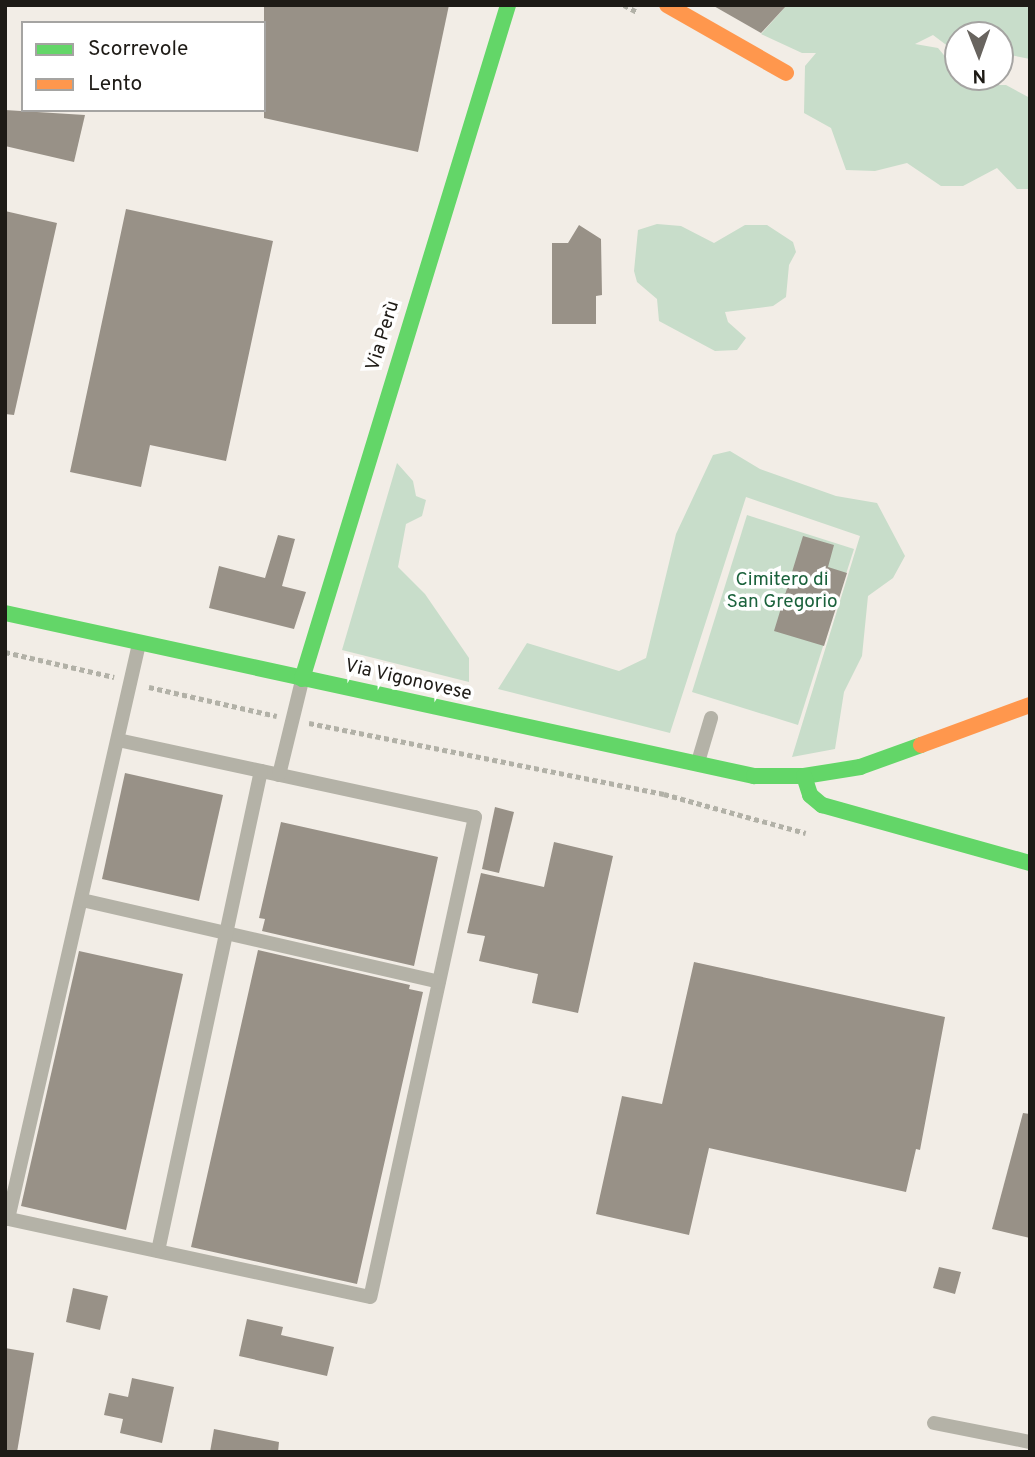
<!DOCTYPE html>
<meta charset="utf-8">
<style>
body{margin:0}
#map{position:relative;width:1035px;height:1457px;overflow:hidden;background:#f2ede6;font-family:Overpass,sans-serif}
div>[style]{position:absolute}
.green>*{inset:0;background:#c8ddca}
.building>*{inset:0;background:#989187}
.path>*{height:4.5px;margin-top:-2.25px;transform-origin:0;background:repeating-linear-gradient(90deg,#b2b1a7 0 5px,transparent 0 8.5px)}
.lane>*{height:14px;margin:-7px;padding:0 7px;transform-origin:7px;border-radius:7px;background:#b4b2a7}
.fast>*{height:16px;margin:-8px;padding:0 8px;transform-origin:8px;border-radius:8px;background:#63d668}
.slow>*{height:16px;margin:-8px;padding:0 8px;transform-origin:8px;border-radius:8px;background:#ff974d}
span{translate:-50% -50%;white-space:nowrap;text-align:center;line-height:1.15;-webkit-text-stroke:7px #fff;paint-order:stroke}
.street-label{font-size:19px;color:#1e1b16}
.park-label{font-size:19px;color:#1b623c}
.frame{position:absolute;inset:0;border:7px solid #1e1b16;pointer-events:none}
.legend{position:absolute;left:21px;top:21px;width:245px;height:91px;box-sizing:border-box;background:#fff;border:2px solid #a5a4a2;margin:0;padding:9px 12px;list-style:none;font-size:21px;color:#1e1b16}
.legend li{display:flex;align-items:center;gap:14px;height:35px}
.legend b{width:35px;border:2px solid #a5a4a2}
.north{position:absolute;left:944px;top:21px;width:70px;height:70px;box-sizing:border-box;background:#fff;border:2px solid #a5a4a2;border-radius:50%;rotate:179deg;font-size:19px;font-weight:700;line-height:28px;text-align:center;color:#1e1b16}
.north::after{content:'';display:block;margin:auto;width:24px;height:32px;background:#68645f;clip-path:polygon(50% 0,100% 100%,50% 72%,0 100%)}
</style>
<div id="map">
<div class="green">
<div style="clip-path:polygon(787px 5px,1030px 5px,1030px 59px,1005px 54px,1000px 35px,958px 35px,958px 48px,953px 50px,933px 35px,915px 44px,938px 48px,969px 85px,1006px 85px,1030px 98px,1030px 189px,1017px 189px,997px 168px,963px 186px,941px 186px,907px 163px,875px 171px,846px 170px,831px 128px,804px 113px,805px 66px,816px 53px,802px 53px,761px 34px)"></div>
<div style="clip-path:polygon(657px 224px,681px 226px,714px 243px,745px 225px,767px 225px,793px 242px,796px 252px,789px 265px,786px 297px,773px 306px,725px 312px,728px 322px,746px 338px,737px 350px,715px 351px,659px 321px,657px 299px,637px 282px,634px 271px,638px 230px)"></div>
<div style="clip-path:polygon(730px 451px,760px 469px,836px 496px,877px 503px,905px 556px,893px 578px,868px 596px,862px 656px,844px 692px,835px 749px,792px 757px,860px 536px,746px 497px,670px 733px,498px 689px,527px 643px,619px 671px,646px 658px,676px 534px,713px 455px)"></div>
<div style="clip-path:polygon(397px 463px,413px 481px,416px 496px,426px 500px,422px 516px,406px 524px,398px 567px,425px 594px,469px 658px,469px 682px,342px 650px)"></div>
<div style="clip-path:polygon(747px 515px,854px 549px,798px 725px,692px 692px)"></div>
</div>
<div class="building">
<div style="clip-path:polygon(264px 5px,449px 5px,418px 152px,264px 118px)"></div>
<div style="clip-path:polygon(712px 5px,787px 5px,761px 33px)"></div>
<div style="clip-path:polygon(5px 110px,85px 115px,74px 162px,5px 146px)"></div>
<div style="clip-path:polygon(126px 209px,273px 241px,226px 461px,150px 445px,141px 487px,70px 472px)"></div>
<div style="clip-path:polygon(5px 211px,57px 223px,14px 415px,5px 414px)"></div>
<div style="clip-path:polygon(579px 225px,601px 239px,602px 295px,596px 296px,596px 324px,552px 324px,552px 243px,568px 243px)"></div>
<div style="clip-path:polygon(278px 535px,295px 539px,282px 586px,306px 592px,294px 629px,209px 608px,219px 566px,265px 578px)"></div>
<div style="clip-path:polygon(803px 536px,834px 545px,828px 567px,847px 573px,824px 646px,774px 631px)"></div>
<div style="clip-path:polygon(125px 773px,223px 795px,199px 901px,102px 879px)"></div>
<div style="clip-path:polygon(495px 807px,514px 812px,499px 873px,482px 869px)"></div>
<div style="clip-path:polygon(281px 822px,438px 857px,414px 966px,262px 931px,265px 919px,259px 918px)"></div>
<div style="clip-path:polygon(554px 842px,613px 856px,578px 1013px,532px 1003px,538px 974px,479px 961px,485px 936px,467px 933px,481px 873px,544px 887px)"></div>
<div style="clip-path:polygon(258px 950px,410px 985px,409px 989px,423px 992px,357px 1284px,191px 1247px)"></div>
<div style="clip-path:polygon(79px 951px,183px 974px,126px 1230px,21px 1206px)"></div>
<div style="clip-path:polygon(694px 962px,945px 1017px,920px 1150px,916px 1149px,906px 1192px,709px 1148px,689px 1235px,596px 1214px,622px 1096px,662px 1104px)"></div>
<div style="clip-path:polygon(1023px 1113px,1030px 1114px,1030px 1238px,992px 1229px)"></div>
<div style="clip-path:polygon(939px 1267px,961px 1272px,955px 1294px,933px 1288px)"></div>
<div style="clip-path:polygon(73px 1288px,108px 1296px,100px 1330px,66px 1322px)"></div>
<div style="clip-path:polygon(247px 1319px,283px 1327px,281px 1335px,334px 1347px,327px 1376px,239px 1356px)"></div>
<div style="clip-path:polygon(5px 1348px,34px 1353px,17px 1452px,5px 1452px)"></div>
<div style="clip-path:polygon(132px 1378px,174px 1387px,162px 1443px,120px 1433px,123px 1419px,104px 1415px,109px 1393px,128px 1397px)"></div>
<div style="clip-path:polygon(214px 1429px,279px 1442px,278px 1452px,210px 1452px)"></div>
</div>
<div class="path">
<div style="left:624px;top:5px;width:15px;rotate:28deg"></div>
<div style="left:5px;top:652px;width:112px;rotate:12.9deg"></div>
<div style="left:149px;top:687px;width:131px;rotate:12.8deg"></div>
<div style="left:309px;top:723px;width:362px;rotate:11.3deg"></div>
<div style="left:664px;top:794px;width:147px;rotate:15.4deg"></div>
</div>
<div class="lane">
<div style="left:118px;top:740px;width:365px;rotate:12.2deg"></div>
<div style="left:475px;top:817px;width:491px;rotate:102.3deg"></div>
<div style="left:370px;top:1297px;width:370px;rotate:-167.8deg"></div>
<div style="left:8px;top:1219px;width:590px;rotate:-77.17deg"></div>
<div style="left:698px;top:762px;width:46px;rotate:-73.5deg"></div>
<div style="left:279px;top:775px;width:97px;rotate:-76.3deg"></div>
<div style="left:82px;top:900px;width:366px;rotate:12.9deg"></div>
<div style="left:158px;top:1251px;width:491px;rotate:-77.9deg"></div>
<div style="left:934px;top:1423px;width:98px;rotate:11.2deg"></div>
</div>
<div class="fast">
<div style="left:5px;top:613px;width:767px;rotate:12.28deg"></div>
<div style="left:754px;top:776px;width:50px"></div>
<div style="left:804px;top:776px;width:57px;rotate:-9.1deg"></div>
<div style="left:860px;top:767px;width:65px;rotate:-19.8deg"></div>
<div style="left:302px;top:679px;width:705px;rotate:-73deg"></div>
<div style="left:804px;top:776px;width:20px;rotate:72deg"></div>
<div style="left:810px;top:795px;width:16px;rotate:40deg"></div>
<div style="left:822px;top:805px;width:216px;rotate:15.6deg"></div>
</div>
<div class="slow">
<div style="left:667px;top:5px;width:137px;rotate:29.7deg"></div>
<div style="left:921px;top:745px;width:116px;rotate:-20.2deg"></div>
</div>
<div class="street-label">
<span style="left:384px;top:336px;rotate:-73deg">Via Perù</span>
<span style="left:408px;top:681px;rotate:13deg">Via Vigonovese</span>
</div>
<div class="park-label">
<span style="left:782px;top:592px">Cimitero di<br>San Gregorio</span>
</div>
<div class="frame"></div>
<ul class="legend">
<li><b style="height:9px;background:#63d668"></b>Scorrevole</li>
<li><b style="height:9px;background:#ff974d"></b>Lento</li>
</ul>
<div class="north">N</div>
</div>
